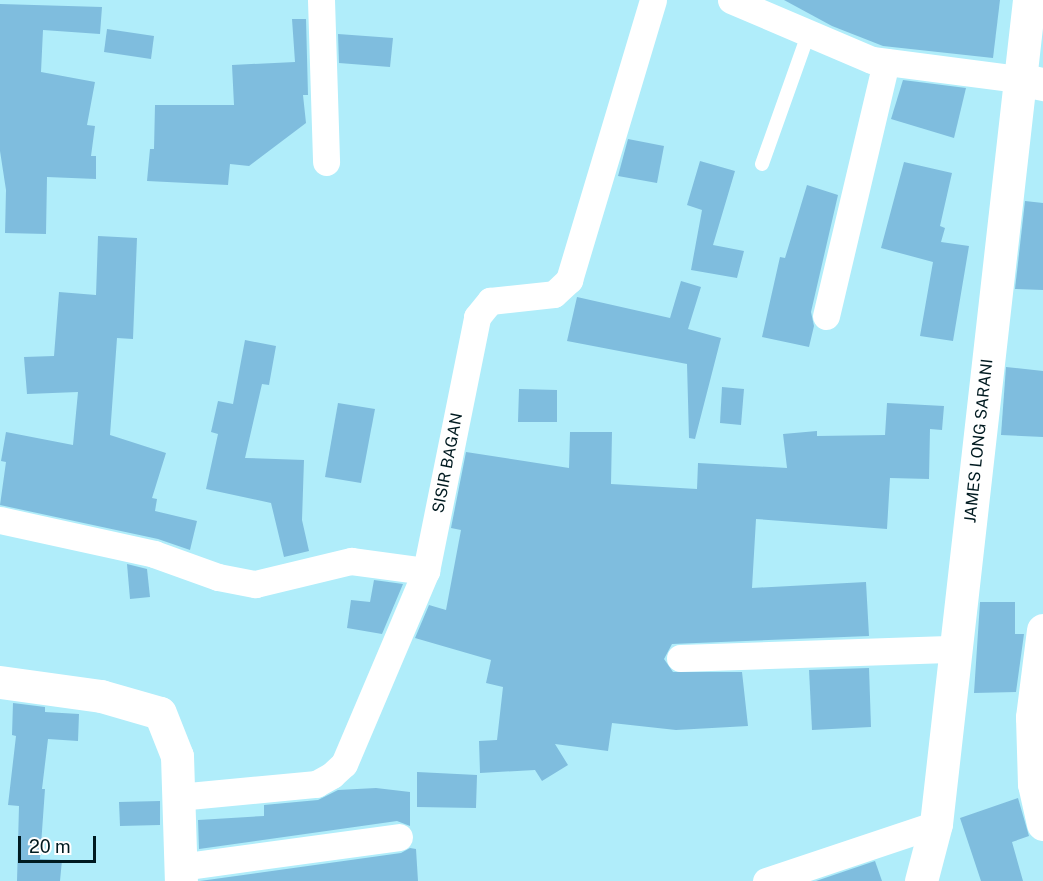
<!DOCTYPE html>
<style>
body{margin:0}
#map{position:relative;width:1043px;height:881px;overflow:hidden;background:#b0edfa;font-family:"Public Sans",sans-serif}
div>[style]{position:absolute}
.building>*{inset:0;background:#7fbdde}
.service>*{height:14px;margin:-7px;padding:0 7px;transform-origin:7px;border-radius:7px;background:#fff}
.minor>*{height:27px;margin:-13.5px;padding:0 13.5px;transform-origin:13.5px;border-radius:13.5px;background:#fff}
.tertiary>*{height:33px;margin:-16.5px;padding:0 16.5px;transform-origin:16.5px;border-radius:16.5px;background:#fff}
.secondary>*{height:33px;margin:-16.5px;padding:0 16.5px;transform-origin:16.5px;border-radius:16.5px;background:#fff}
span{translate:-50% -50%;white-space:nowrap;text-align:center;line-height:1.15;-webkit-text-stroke:4.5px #fff;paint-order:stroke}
.street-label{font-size:16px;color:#001a20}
.scale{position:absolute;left:18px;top:836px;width:78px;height:27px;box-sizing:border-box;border:3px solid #001a20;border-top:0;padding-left:8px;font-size:18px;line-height:21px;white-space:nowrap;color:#001a20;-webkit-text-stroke:4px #fff;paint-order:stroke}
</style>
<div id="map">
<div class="building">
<div style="clip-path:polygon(784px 0,1000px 0,993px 58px,883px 46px,832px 26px)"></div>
<div style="clip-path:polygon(0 4px,102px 7px,100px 34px,43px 30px,41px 72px,95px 82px,87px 125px,95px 126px,91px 156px,96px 156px,96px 179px,47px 177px,46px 234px,5px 233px,6px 190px,0 151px)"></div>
<div style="clip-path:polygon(292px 19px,306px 19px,308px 95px,303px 95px,306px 123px,249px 166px,230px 164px,228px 185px,147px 181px,150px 149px,154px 149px,155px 105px,234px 105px,232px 65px,295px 62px)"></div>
<div style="clip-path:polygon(107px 29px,154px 36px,151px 59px,104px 52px)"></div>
<div style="clip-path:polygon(338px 34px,393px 38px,390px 67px,339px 63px)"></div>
<div style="clip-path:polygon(903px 80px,966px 88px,954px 138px,891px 119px)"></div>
<div style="clip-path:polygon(628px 139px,664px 146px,657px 183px,618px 176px)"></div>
<div style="clip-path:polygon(700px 161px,735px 171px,713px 245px,744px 251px,737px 278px,691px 270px,702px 210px,687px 205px)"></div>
<div style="clip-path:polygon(904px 162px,952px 173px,940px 226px,945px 228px,941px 242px,969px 246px,953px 341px,920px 336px,933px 262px,881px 248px)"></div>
<div style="clip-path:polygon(807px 185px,838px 195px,811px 312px,814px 326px,809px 347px,762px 337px,780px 257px,785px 258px)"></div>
<div style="clip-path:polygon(1025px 201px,1043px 203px,1043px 290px,1015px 289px)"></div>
<div style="clip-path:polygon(98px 236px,137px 238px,133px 339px,117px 338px,110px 435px,166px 453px,152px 498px,157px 499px,155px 511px,197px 521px,190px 550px,158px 539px,0 505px,6px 462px,1px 461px,6px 432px,73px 445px,78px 392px,27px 394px,24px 357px,54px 356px,59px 292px,96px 295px)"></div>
<div style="clip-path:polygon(681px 281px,701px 287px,688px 329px,721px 338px,695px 439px,689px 438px,687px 364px,567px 341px,577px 297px,670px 318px)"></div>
<div style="clip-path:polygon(245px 340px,276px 346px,269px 385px,262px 384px,245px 458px,304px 460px,302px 520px,309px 551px,284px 557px,271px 503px,206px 489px,218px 434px,211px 432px,218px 401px,233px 404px)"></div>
<div style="clip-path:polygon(1006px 367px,1043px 371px,1043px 437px,1001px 435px)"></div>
<div style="clip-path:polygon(722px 387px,744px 389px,741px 425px,720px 423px)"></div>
<div style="clip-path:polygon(519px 389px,557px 390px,557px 422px,518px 422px)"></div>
<div style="clip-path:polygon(338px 403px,375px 409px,361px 483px,325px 477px)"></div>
<div style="clip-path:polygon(887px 403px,944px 406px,942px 430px,930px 429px,929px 479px,890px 478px,887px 529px,756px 519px,752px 588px,866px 582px,869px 636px,672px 644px,664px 659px,673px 672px,742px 672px,748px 726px,676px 730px,612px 723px,608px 751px,555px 744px,568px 765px,542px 781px,535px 770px,480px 773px,479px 741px,497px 740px,503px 687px,486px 683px,491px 660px,415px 638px,429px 605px,446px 610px,461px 530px,451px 528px,466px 452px,569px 468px,570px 432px,612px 432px,611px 484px,697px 489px,698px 463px,787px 468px,783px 434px,817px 431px,817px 436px,885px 435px)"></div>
<div style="clip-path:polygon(127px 564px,147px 569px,150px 597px,130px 599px)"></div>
<div style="clip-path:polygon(374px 580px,403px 584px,382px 634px,347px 628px,351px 600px,370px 602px)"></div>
<div style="clip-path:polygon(980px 602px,1015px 602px,1015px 634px,1024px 634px,1016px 692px,974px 693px)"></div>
<div style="clip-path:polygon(869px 668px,871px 727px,812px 730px,809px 670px)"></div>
<div style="clip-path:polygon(13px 703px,45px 707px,45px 712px,79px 714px,78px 741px,48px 739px,42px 789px,45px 789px,40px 859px,62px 860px,60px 881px,17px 881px,19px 806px,8px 805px,16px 736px,12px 735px)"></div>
<div style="clip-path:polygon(417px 772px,477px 775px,476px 808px,417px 807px)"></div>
<div style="clip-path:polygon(376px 788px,410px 792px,410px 826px,397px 821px,199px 849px,198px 820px,264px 816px,264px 805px,318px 800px,338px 790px)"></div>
<div style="clip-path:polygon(1018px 798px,1029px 836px,1012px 842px,1023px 881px,981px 881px,960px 818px)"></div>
<div style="clip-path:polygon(160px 801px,160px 825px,120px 826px,119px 802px)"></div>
<div style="clip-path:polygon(410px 848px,416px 849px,418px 881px,200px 881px,401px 853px)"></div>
<div style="clip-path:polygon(875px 861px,882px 881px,816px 881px)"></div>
</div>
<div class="service">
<div style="left:762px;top:164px;width:137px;rotate:-70.4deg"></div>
</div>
<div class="minor">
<div style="left:321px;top:0;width:162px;rotate:88.2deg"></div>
<div style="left:731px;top:0;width:153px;rotate:23.1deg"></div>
<div style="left:872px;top:60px;width:148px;rotate:7.4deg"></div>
<div style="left:826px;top:316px;width:261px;rotate:-76.7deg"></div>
<div style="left:0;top:520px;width:158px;rotate:12.4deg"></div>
<div style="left:154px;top:554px;width:68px;rotate:19.8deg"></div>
<div style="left:218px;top:577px;width:38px;rotate:11deg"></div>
<div style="left:255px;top:584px;width:99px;rotate:-13.5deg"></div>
<div style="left:351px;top:561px;width:76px;rotate:7.6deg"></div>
<div style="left:426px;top:571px;width:259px;rotate:-78.6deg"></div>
<div style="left:477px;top:317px;width:21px;rotate:-51deg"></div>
<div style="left:490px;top:301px;width:64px;rotate:-6.2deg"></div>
<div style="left:554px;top:294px;width:21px;rotate:-43deg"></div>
<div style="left:569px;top:280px;width:292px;rotate:-73.3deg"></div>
<div style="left:680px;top:658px;width:276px;rotate:-1.9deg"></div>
<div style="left:178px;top:797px;width:139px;rotate:-5.4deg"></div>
<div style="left:316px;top:784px;width:18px;rotate:-29deg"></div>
<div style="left:332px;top:775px;width:16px;rotate:-43deg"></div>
<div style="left:344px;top:764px;width:210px;rotate:-67deg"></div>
<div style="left:180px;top:867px;width:221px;rotate:-7.8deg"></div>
<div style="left:766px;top:881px;width:179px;rotate:-18.5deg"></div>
</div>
<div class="tertiary">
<div style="left:1019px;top:79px;width:25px;rotate:12deg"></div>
<div style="left:1043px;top:630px;width:88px;rotate:97.2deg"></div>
<div style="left:1032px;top:717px;width:67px;rotate:88.3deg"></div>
<div style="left:1034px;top:784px;width:41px;rotate:77.3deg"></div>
<div style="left:0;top:682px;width:102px;rotate:7.9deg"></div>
<div style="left:101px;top:696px;width:61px;rotate:16.1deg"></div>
<div style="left:160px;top:713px;width:46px;rotate:68.4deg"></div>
<div style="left:177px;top:756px;width:125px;rotate:88.2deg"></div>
</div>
<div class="secondary">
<div style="left:921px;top:881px;width:59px;rotate:-75.3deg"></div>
<div style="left:936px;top:824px;width:829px;rotate:-83.56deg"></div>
</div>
<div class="street-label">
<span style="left:979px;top:441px;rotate:-84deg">JAMES LONG SARANI</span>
<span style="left:448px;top:463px;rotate:-79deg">SISIR BAGAN</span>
</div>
<div class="scale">20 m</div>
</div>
